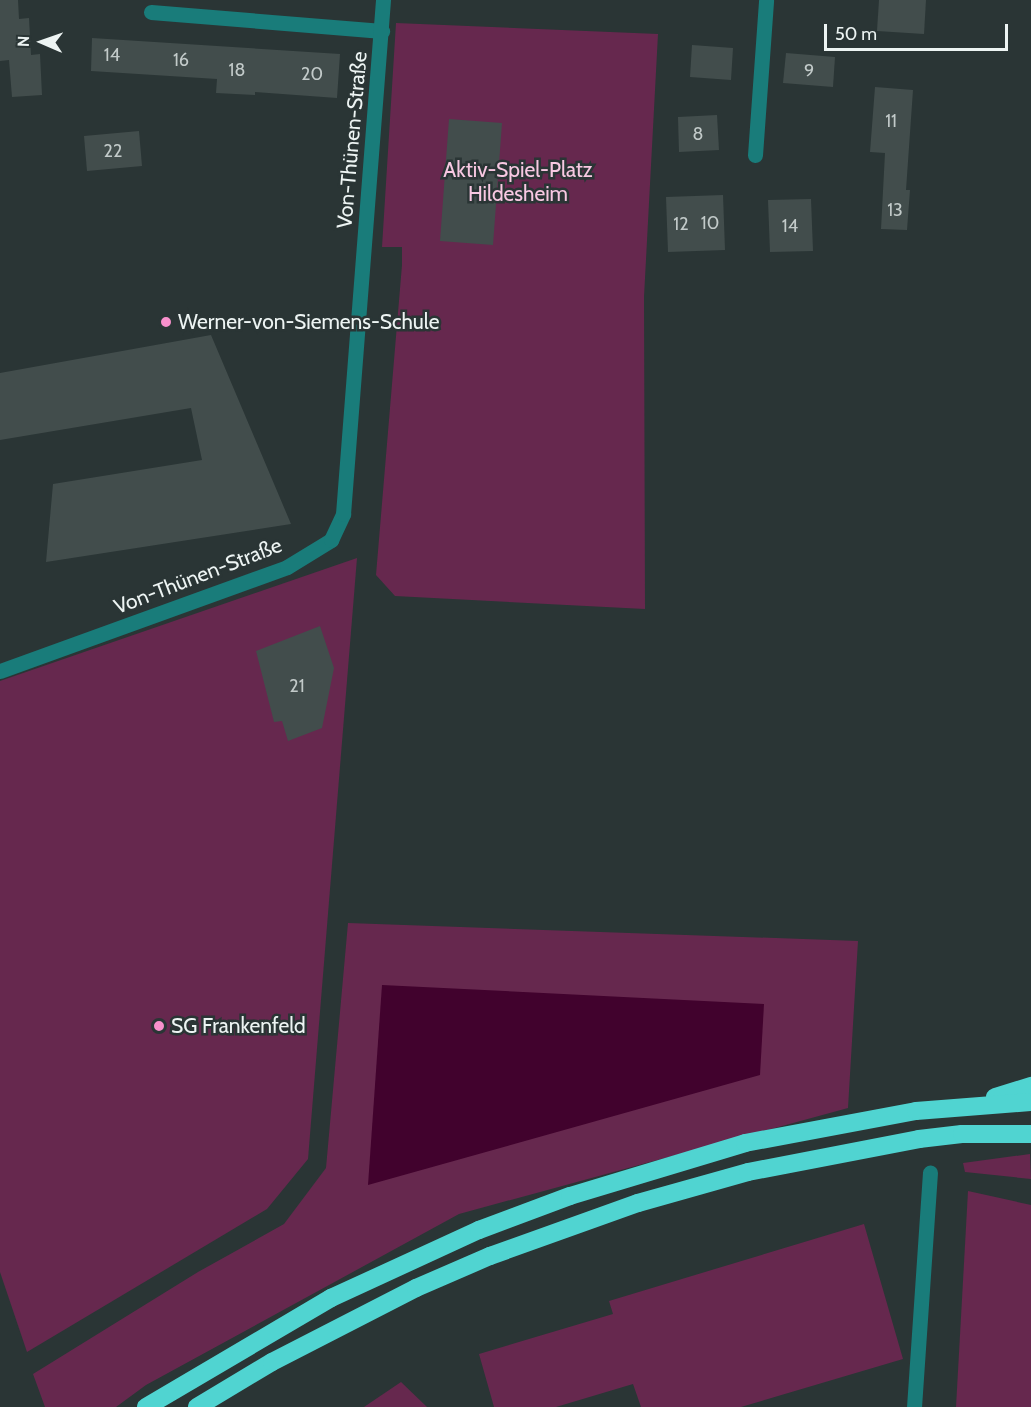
<!DOCTYPE html>
<meta charset="utf-8">
<style>
body{margin:0}
#map{position:relative;width:1031px;height:1407px;overflow:hidden;background:#2a3535;font-family:Cabin,sans-serif}
div>[style]{position:absolute}
.green>*{inset:0;background:#66284e}
.water>*{inset:0;background:#41022d}
.building>*{inset:0;background:#424d4c}
.minor>*{height:15px;margin:-7.5px;padding:0 7.5px;transform-origin:7.5px;border-radius:7.5px;background:#197c7a}
.highway>*{height:18px;margin:-9px;padding:0 9px;transform-origin:9px;border-radius:9px;background:#50d4d1}
.dots>*{width:16px;height:16px;translate:-50% -50%;box-sizing:border-box;border:3px solid #2a3535;border-radius:50%}
span{translate:-50% -50%;white-space:nowrap;text-align:center;line-height:1.15;-webkit-text-stroke:5px #2a3535;paint-order:stroke}
.number-label{font-size:18px;color:#c2cac9}
.number-label span{-webkit-text-stroke-width:0}
.street-label{font-size:21px;color:#edf4f3}
.park-label{font-size:21px;color:#f8c8e2}
.poi-label{font-size:21px;color:#edf4f3}
.left{translate:0 -50%;text-align:left}
.north{position:absolute;left:12px;top:12px;width:60px;height:60px;-webkit-text-stroke:4px #2a3535;paint-order:stroke;rotate:272deg;font-size:16px;font-weight:700;line-height:24px;text-align:center;color:#edf4f3}
.north::after{content:'';display:block;margin:auto;width:21px;height:27px;background:#edf4f3;clip-path:polygon(50% 0,100% 100%,50% 72%,0 100%)}
.scale{position:absolute;left:824px;top:24px;width:184px;height:27px;box-sizing:border-box;border:3px solid #edf4f3;border-top:0;padding-left:8px;font-size:18px;line-height:21px;white-space:nowrap;color:#edf4f3;-webkit-text-stroke:4px #2a3535;paint-order:stroke}
</style>
<div id="map">
<div class="green">
<div style="clip-path:polygon(396px 23px,658px 34px,644px 297px,645px 609px,395px 596px,376px 575px,402px 265px,402px 247px,382px 247px)"></div>
<div style="clip-path:polygon(357px 558px,308px 1159px,267px 1209px,27px 1352px,0 1272px,0 681px)"></div>
<div style="clip-path:polygon(348px 923px,858px 941px,848px 1108px,459px 1214px,146px 1385px,116px 1407px,45px 1407px,33px 1374px,198px 1272px,284px 1224px,326px 1168px)"></div>
<div style="clip-path:polygon(1030px 1154px,1031px 1179px,965px 1172px,963px 1163px)"></div>
<div style="clip-path:polygon(968px 1191px,1031px 1205px,1031px 1407px,956px 1407px)"></div>
<div style="clip-path:polygon(864px 1224px,903px 1359px,741px 1407px,641px 1407px,633px 1384px,556px 1407px,494px 1407px,479px 1354px,613px 1314px,609px 1301px)"></div>
<div style="clip-path:polygon(401px 1382px,427px 1407px,364px 1407px)"></div>
</div>
<div class="water">
<div style="clip-path:polygon(382px 985px,764px 1004px,760px 1075px,368px 1185px)"></div>
</div>
<div class="building">
<div style="clip-path:polygon(0 0,18px 0,19px 19px,29px 18px,31px 55px,40px 54px,42px 95px,12px 97px,9px 60px,0 61px)"></div>
<div style="clip-path:polygon(879px 0,926px 0,924px 34px,877px 31px)"></div>
<div style="clip-path:polygon(92px 38px,340px 54px,337px 98px,255px 92px,255px 95px,216px 93px,217px 79px,91px 71px)"></div>
<div style="clip-path:polygon(692px 45px,733px 48px,731px 80px,690px 77px)"></div>
<div style="clip-path:polygon(786px 53px,835px 57px,833px 87px,783px 83px)"></div>
<div style="clip-path:polygon(875px 87px,913px 90px,906px 190px,910px 190px,907px 230px,881px 229px,885px 153px,870px 152px)"></div>
<div style="clip-path:polygon(717px 115px,719px 150px,679px 152px,678px 117px)"></div>
<div style="clip-path:polygon(449px 119px,502px 123px,493px 245px,440px 241px)"></div>
<div style="clip-path:polygon(139px 131px,142px 166px,87px 171px,84px 136px)"></div>
<div style="clip-path:polygon(723px 195px,725px 250px,668px 252px,666px 197px)"></div>
<div style="clip-path:polygon(811px 199px,813px 251px,770px 252px,768px 200px)"></div>
<div style="clip-path:polygon(211px 335px,291px 524px,46px 562px,53px 484px,202px 460px,191px 408px,0 440px,0 373px)"></div>
<div style="clip-path:polygon(320px 626px,334px 668px,322px 728px,288px 741px,282px 721px,274px 722px,256px 651px)"></div>
</div>
<div class="minor">
<div style="left:151px;top:12px;width:232px;rotate:4.7deg"></div>
<div style="left:755px;top:155px;width:155px;rotate:-85.9deg"></div>
<div style="left:0;top:671px;width:305px;rotate:-19.9deg"></div>
<div style="left:287px;top:567px;width:52px;rotate:-31.5deg"></div>
<div style="left:331px;top:540px;width:29px;rotate:-65deg"></div>
<div style="left:343px;top:514px;width:516px;rotate:-85.55deg"></div>
<div style="left:914px;top:1407px;width:235px;rotate:-86.1deg"></div>
</div>
<div class="highway">
<div style="left:995px;top:1097px;width:38px;rotate:-17deg"></div>
<div style="left:146px;top:1407px;width:215px;rotate:-30.5deg"></div>
<div style="left:331px;top:1298px;width:163px;rotate:-24.7deg"></div>
<div style="left:479px;top:1230px;width:97px;rotate:-20.5deg"></div>
<div style="left:570px;top:1196px;width:183px;rotate:-16.8deg"></div>
<div style="left:745px;top:1143px;width:174px;rotate:-10.6deg"></div>
<div style="left:916px;top:1111px;width:115px;rotate:-4.5deg"></div>
<div style="left:197px;top:1407px;width:87px;rotate:-31deg"></div>
<div style="left:272px;top:1362px;width:162px;rotate:-27.2deg"></div>
<div style="left:416px;top:1288px;width:81px;rotate:-23.4deg"></div>
<div style="left:490px;top:1256px;width:157px;rotate:-19.7deg"></div>
<div style="left:638px;top:1203px;width:114px;rotate:-15.7deg"></div>
<div style="left:748px;top:1172px;width:174px;rotate:-10.9deg"></div>
<div style="left:919px;top:1139px;width:43px;rotate:-6.6deg"></div>
<div style="left:962px;top:1134px;width:69px"></div>
</div>
<div class="dots">
<div style="left:166px;top:322px;background:#f890cc"></div>
<div style="left:159px;top:1026px;background:#f890cc"></div>
</div>
<div class="number-label">
<span style="left:112px;top:55px">14</span>
<span style="left:181px;top:60px">16</span>
<span style="left:237px;top:70px">18</span>
<span style="left:809px;top:71px">9</span>
<span style="left:312px;top:74px">20</span>
<span style="left:891px;top:121px">11</span>
<span style="left:698px;top:134px">8</span>
<span style="left:113px;top:151px">22</span>
<span style="left:895px;top:210px">13</span>
<span style="left:710px;top:223px">10</span>
<span style="left:681px;top:224px">12</span>
<span style="left:790px;top:226px">14</span>
<span style="left:297px;top:686px">21</span>
</div>
<div class="street-label">
<span style="left:352px;top:140px;rotate:-85deg">Von-Thünen-Straße</span>
<span style="left:198px;top:576px;rotate:-21deg">Von-Thünen-Straße</span>
</div>
<div class="park-label">
<span style="left:518px;top:182px">Aktiv-Spiel-Platz<br>Hildesheim</span>
</div>
<div class="poi-label">
<span class="left" style="left:178px;top:322px">Werner-von-Siemens-Schule</span>
<span class="left" style="left:171px;top:1026px">SG Frankenfeld</span>
</div>
<div class="north">N</div>
<div class="scale">50 m</div>
</div>
